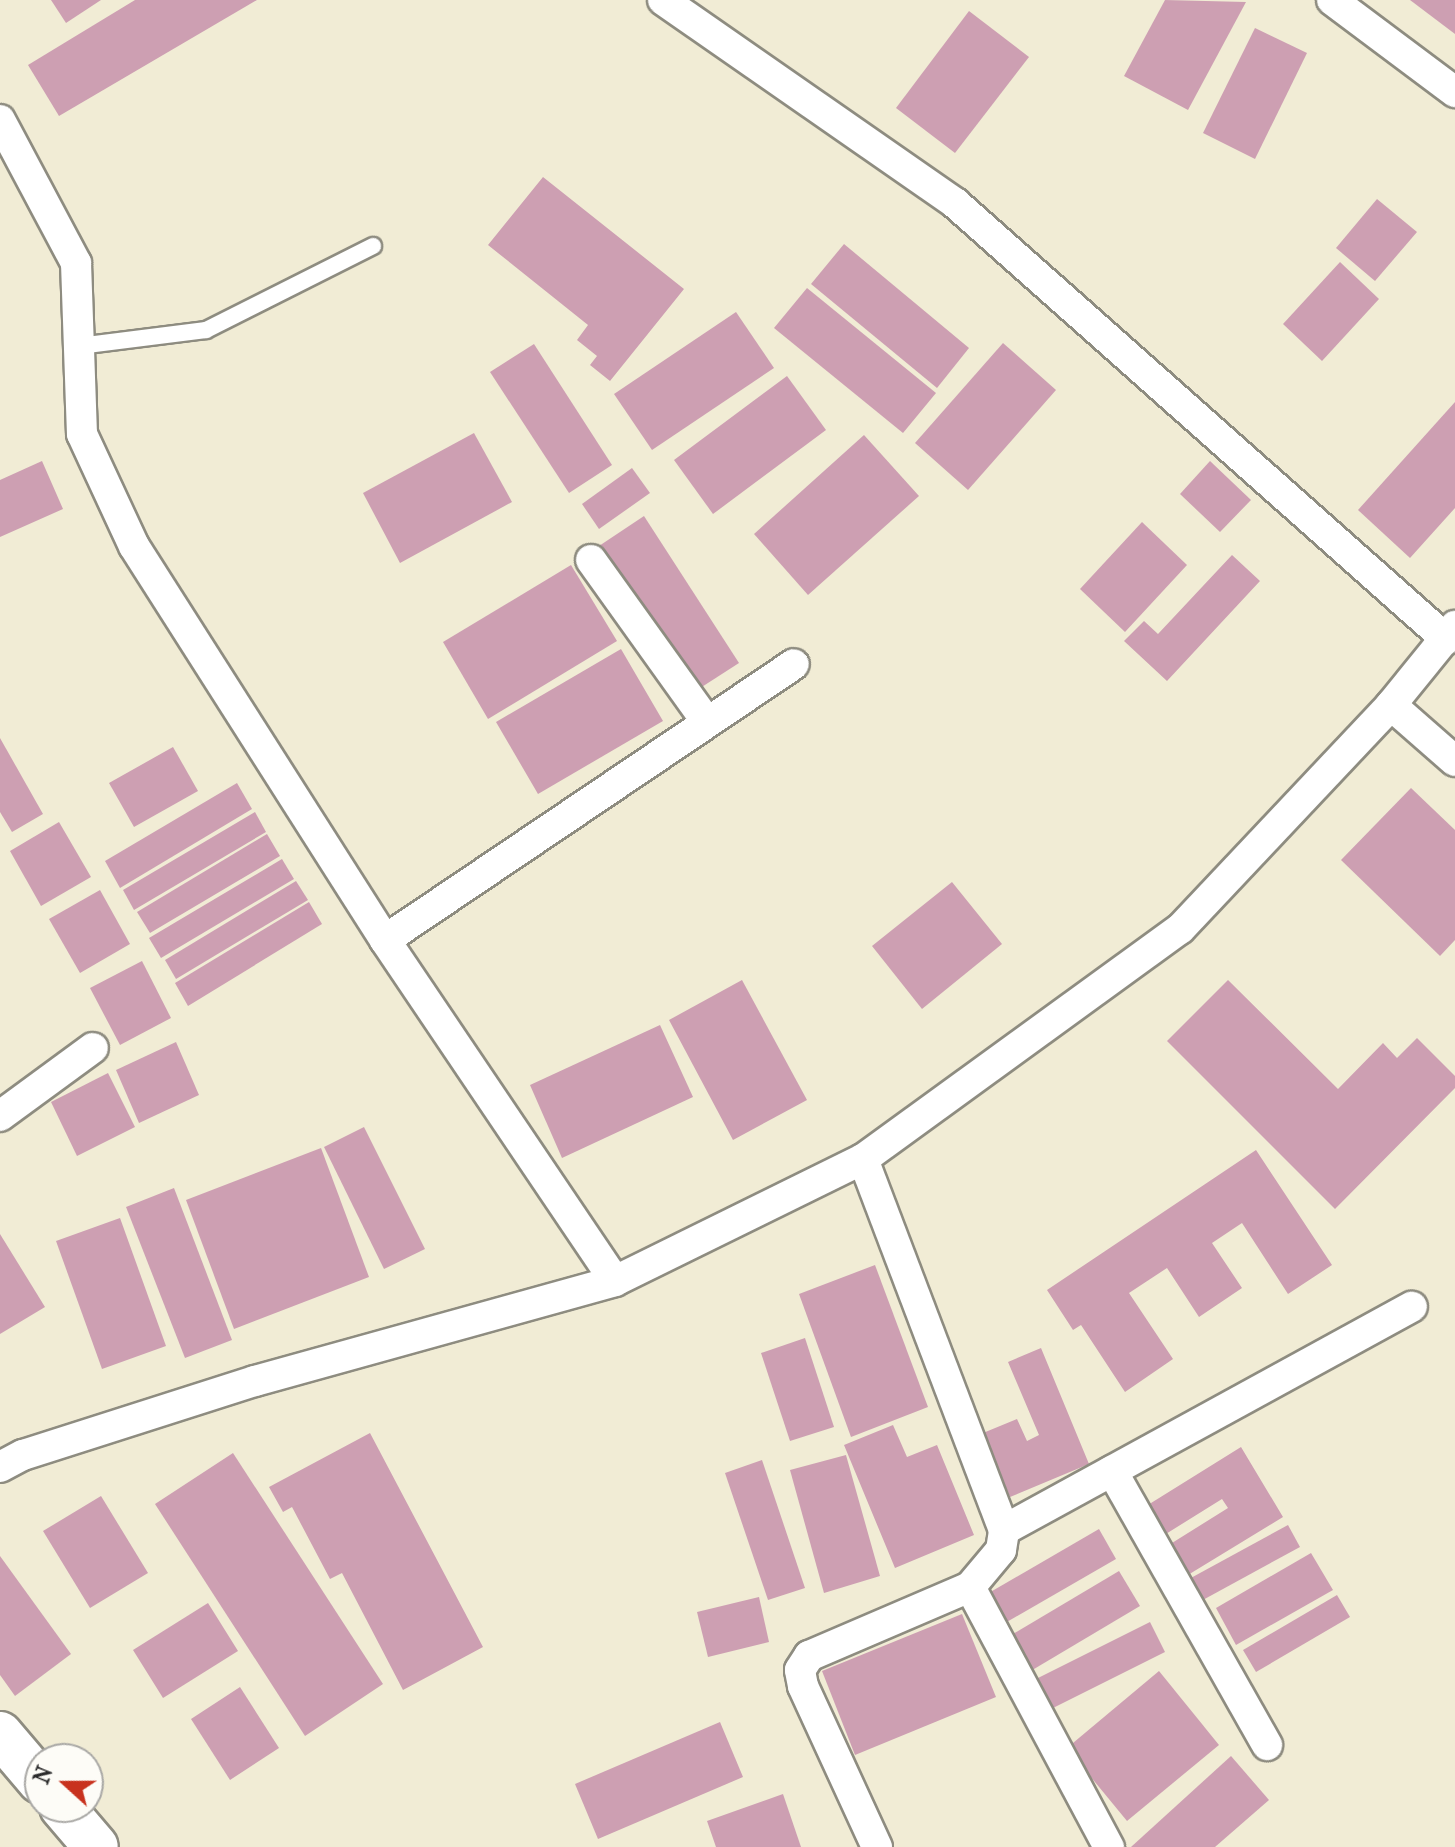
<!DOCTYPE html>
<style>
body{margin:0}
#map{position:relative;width:1455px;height:1847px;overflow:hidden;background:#f1ecd5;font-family:"IM FELL French Canon",serif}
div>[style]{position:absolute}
.building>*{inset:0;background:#cd9fb2}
.roads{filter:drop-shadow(2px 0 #8e8c80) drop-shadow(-2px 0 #8e8c80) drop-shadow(0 2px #8e8c80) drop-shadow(0 -2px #8e8c80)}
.lane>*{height:16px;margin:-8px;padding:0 8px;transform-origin:8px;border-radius:8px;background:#fff}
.street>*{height:30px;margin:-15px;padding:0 15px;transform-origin:15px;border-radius:15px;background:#fff}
.secondary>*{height:44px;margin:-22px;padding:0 22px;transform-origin:22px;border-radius:22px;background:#fff}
span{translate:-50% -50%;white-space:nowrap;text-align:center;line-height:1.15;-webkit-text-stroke:6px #fdfcf7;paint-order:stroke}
.north{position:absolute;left:24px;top:1743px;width:80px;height:80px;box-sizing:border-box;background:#fdfcf7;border:2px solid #a9a8a5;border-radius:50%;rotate:291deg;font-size:22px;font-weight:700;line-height:32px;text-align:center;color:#2b2b2b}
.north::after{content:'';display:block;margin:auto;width:28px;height:36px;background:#c8321e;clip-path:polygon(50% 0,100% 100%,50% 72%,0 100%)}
</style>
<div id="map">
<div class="building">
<div style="clip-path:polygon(51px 0,101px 0,66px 23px)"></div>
<div style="clip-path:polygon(135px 0,257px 0,59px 116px,28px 65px)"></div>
<div style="clip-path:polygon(1165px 0,1246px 2px,1188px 110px,1124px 76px)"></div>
<div style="clip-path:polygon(1410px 0,1455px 0,1455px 34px)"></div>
<div style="clip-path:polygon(969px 11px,1029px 57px,955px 153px,896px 108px)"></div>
<div style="clip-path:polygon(1255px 28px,1307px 53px,1255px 159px,1203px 133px)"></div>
<div style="clip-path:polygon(543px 177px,684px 289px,610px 381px,590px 365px,597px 356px,577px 340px,588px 325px,488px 245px)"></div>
<div style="clip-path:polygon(1377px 199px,1417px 232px,1375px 281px,1336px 248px)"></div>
<div style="clip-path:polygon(844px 244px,969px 348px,937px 388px,811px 284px)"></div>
<div style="clip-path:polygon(1340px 262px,1379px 299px,1322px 361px,1283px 324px)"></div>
<div style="clip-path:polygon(807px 288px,936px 393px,903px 433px,774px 328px)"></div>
<div style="clip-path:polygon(736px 312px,774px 368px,652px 450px,614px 394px)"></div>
<div style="clip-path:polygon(1003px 343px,1056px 390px,968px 490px,915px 443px)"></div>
<div style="clip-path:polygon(534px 344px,612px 465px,569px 493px,490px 372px)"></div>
<div style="clip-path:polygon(787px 376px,826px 430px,713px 514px,674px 460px)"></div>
<div style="clip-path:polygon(1455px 402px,1455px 508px,1410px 558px,1358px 510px)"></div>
<div style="clip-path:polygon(474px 433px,512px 502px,400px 563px,363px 493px)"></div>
<div style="clip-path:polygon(864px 435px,919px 496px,808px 595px,754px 534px)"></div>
<div style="clip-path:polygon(42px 461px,63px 509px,0 537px,0 480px)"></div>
<div style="clip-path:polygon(1210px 461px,1251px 500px,1220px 532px,1180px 494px)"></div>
<div style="clip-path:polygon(632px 468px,650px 493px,599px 529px,582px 504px)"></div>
<div style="clip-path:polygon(644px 516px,739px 663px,694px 692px,599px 546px)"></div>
<div style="clip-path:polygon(1142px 522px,1187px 565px,1125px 632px,1080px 589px)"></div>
<div style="clip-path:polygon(1232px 555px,1260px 581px,1167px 681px,1124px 641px,1144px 621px,1158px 634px)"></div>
<div style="clip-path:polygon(571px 565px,617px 641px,488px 719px,443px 642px)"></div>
<div style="clip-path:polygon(621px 649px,663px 721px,538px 794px,496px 722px)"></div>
<div style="clip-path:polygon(0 738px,43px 814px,12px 832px,0 812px)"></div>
<div style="clip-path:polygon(173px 747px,198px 791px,134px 827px,109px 783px)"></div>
<div style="clip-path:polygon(237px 783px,252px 809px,120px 888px,105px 861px)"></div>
<div style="clip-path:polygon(1411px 788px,1455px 830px,1455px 940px,1440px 956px,1341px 860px)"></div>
<div style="clip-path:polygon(255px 812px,266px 832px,134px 910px,123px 890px)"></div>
<div style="clip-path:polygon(59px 822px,91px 877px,41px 906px,10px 851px)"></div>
<div style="clip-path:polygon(267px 834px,280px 856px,150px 933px,137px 912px)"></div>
<div style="clip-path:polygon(282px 859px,294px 879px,161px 958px,149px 938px)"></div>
<div style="clip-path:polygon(296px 881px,308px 900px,176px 979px,165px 960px)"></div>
<div style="clip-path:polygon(952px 882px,1002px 944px,922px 1009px,872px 946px)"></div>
<div style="clip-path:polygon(100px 890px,130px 944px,80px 973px,49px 919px)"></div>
<div style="clip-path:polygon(309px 902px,322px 924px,188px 1006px,175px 983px)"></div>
<div style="clip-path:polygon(142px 961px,171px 1018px,120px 1045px,90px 988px)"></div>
<div style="clip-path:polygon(742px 980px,807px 1100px,733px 1140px,669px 1020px)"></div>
<div style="clip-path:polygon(1228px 980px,1338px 1089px,1383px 1043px,1397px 1058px,1417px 1038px,1455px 1076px,1455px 1088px,1335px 1209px,1167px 1041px)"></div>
<div style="clip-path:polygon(660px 1025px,693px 1097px,562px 1158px,530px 1085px)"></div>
<div style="clip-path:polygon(176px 1042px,199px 1095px,139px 1123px,116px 1070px)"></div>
<div style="clip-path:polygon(108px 1073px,135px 1127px,77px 1156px,51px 1102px)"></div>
<div style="clip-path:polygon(364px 1127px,425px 1249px,384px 1269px,324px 1147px)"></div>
<div style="clip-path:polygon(321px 1148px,369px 1277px,234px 1329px,186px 1200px)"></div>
<div style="clip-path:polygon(1256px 1150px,1332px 1265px,1288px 1294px,1242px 1223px,1212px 1243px,1242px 1288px,1199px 1317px,1167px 1268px,1129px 1293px,1173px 1359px,1125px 1392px,1081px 1325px,1073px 1330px,1047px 1290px)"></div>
<div style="clip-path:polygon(174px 1188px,232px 1340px,185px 1358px,126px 1207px)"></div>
<div style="clip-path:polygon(120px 1218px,166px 1346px,102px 1369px,56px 1241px)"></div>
<div style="clip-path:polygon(0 1234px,45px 1307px,0 1334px)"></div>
<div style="clip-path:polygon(875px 1265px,928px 1407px,851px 1437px,799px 1294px)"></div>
<div style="clip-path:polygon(805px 1338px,834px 1427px,790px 1441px,761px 1353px)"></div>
<div style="clip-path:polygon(1041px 1348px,1089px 1464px,1010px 1497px,983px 1433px,1017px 1419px,1027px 1441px,1039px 1435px,1008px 1362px)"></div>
<div style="clip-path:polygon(893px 1425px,907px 1457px,937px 1445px,974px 1535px,895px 1568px,844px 1445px)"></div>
<div style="clip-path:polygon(370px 1433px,483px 1647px,403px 1690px,342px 1573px,330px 1579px,292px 1507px,283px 1512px,269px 1487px)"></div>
<div style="clip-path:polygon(1241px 1447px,1283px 1517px,1183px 1578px,1164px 1548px,1228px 1508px,1222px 1499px,1161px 1537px,1143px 1508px)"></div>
<div style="clip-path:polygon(233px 1453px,383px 1684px,305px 1736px,155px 1504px)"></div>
<div style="clip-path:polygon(846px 1455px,880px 1576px,824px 1593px,790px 1470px)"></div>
<div style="clip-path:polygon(762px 1460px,805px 1588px,768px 1600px,725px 1473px)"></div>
<div style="clip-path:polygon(101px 1496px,148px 1573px,90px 1608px,43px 1531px)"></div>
<div style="clip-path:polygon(1288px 1525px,1300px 1547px,1201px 1601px,1189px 1579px)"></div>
<div style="clip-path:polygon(1099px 1529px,1116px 1559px,1005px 1623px,987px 1594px)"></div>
<div style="clip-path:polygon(1311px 1553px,1333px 1590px,1236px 1645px,1216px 1608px)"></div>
<div style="clip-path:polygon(0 1556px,71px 1654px,15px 1696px,0 1675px)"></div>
<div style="clip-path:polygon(1119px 1571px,1140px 1606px,1029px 1672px,1008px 1637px)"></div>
<div style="clip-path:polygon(1337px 1595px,1350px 1617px,1256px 1672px,1243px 1650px)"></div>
<div style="clip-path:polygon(759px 1597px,769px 1642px,708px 1657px,697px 1612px)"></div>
<div style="clip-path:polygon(208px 1603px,238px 1651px,163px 1698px,133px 1650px)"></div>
<div style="clip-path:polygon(962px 1614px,996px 1697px,855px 1755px,822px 1671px)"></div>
<div style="clip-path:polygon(1150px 1622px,1165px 1652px,1049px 1710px,1034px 1680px)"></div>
<div style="clip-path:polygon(1159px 1671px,1219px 1745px,1127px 1821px,1067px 1748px)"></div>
<div style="clip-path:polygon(240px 1687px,279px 1748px,230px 1780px,191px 1719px)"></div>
<div style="clip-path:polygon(720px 1722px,743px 1777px,598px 1839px,575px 1784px)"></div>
<div style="clip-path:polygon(1231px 1756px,1269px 1800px,1215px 1847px,1131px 1847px)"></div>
<div style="clip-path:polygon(783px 1794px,801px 1847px,716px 1847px,707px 1821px)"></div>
</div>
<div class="roads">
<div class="lane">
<div style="left:79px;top:346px;width:128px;rotate:-7.2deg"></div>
<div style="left:206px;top:330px;width:187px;rotate:-26.7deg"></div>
</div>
<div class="street">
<div style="left:663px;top:0;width:356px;rotate:34.8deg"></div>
<div style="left:955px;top:203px;width:657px;rotate:41.6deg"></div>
<div style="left:1332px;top:0;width:154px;rotate:36.8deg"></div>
<div style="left:0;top:120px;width:162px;rotate:62deg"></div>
<div style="left:76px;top:263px;width:171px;rotate:88deg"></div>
<div style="left:82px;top:434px;width:123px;rotate:65.1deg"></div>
<div style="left:134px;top:546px;width:467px;rotate:57.5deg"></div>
<div style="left:385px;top:940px;width:411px;rotate:56deg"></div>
<div style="left:591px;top:560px;width:199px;rotate:54.4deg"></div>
<div style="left:1391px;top:705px;width:85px;rotate:41.2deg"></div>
<div style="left:385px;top:940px;width:493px;rotate:-34deg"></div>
<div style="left:0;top:1116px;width:115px;rotate:-36.2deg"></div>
<div style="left:863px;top:1159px;width:397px;rotate:69.2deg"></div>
<div style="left:0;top:1467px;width:26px;rotate:-28deg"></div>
<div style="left:23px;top:1455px;width:244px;rotate:-17.7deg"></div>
<div style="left:255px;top:1381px;width:374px;rotate:-15.5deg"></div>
<div style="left:615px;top:1281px;width:276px;rotate:-26.2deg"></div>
<div style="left:863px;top:1159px;width:392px;rotate:-36deg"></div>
<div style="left:1180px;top:929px;width:308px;rotate:-46.7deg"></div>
<div style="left:1391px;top:705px;width:102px;rotate:-51deg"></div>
<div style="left:1112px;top:1471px;width:315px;rotate:60.5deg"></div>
<div style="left:970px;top:1587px;width:295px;rotate:61.9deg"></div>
<div style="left:877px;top:1847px;width:177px;rotate:-114.7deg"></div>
<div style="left:803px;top:1686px;width:16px;rotate:-101deg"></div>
<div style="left:800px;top:1670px;width:17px;rotate:-57deg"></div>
<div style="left:809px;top:1656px;width:175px;rotate:-23.2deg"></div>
<div style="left:970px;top:1587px;width:48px;rotate:-50deg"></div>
<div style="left:1001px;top:1550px;width:20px;rotate:-81deg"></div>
<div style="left:1004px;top:1530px;width:465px;rotate:-28.7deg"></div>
</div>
<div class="secondary">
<div style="left:0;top:1734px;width:62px;rotate:49.6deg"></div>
<div style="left:62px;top:1807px;width:52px;rotate:49.6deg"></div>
</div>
</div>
<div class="north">N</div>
</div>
